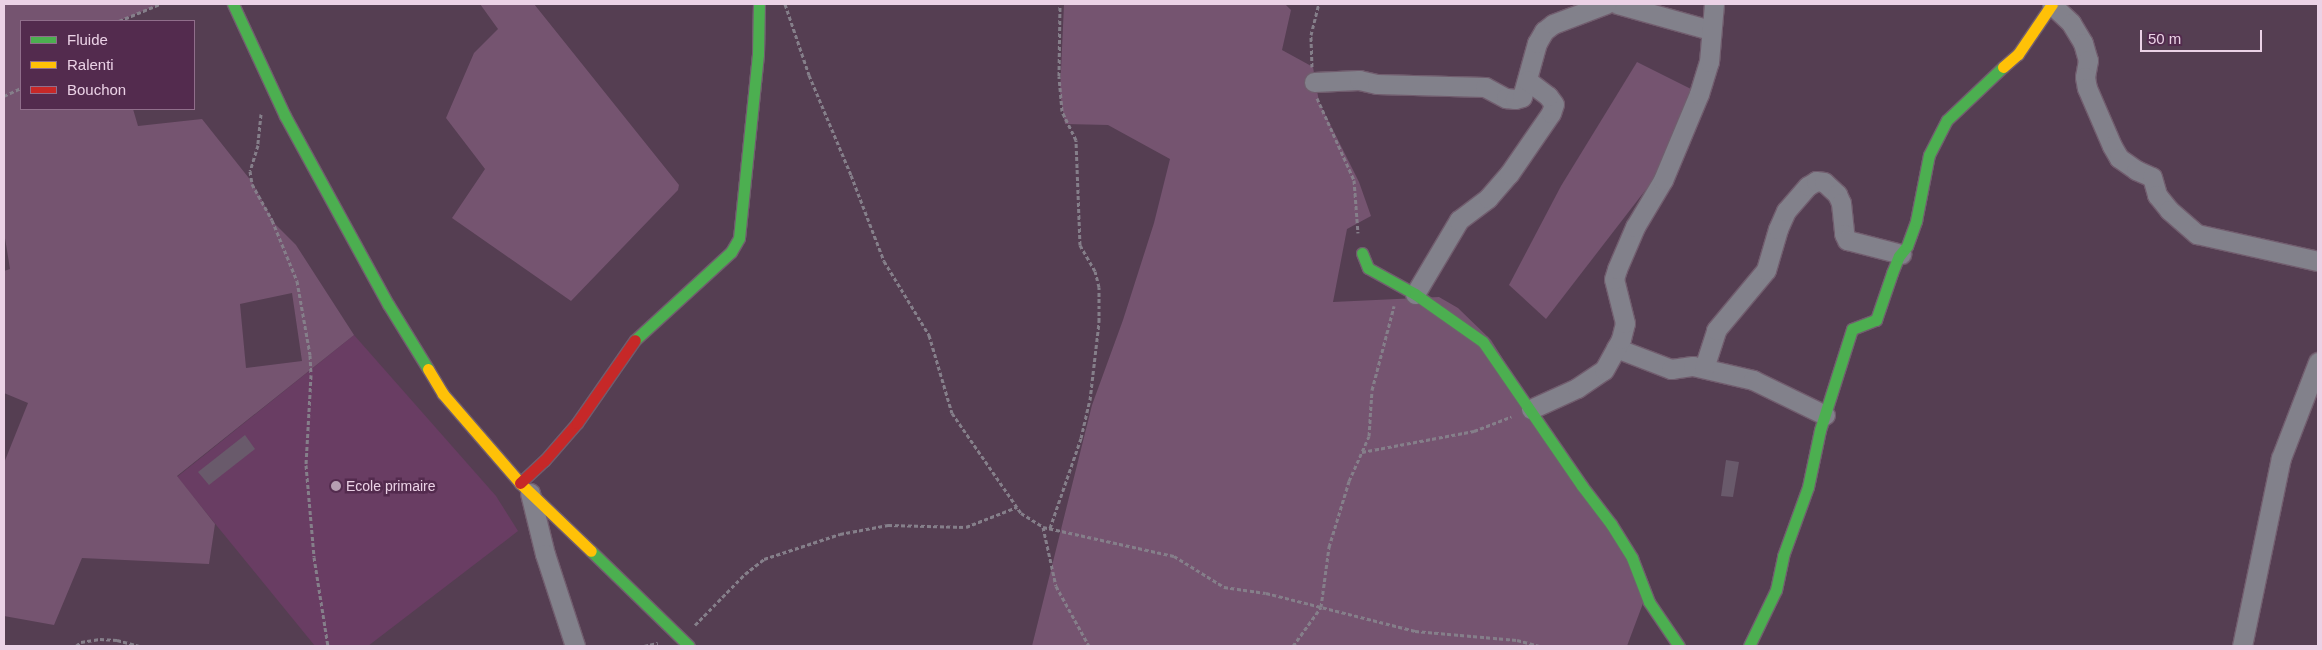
<!DOCTYPE html>
<style>
body{margin:0}
#map{position:relative;width:2322px;height:650px;overflow:hidden;background:#553e52;font-family:Arial,sans-serif}
div>[style]{position:absolute}
.built>*{inset:0;background:#693d63}
.green>*{inset:0;background:#755470}
.building>*{inset:0;background:#695a6b}
.path>*{height:3px;margin-top:-1.5px;transform-origin:0;background:repeating-linear-gradient(90deg,#857f8a 0 4px,transparent 0 6.5px)}
.roads{filter:drop-shadow(1px 0 #715d6e) drop-shadow(-1px 0 #715d6e) drop-shadow(0 1px #715d6e) drop-shadow(0 -1px #715d6e)}
.street>*{height:19px;margin:-9.5px;padding:0 9.5px;transform-origin:9.5px;border-radius:9.5px;background:#82818b}
.fast>*{height:11px;margin:-5.5px;padding:0 5.5px;transform-origin:5.5px;border-radius:5.5px;background:#4caf50}
.slow>*{height:11px;margin:-5.5px;padding:0 5.5px;transform-origin:5.5px;border-radius:5.5px;background:#ffc107}
.jam>*{height:11px;margin:-5.5px;padding:0 5.5px;transform-origin:5.5px;border-radius:5.5px;background:#c62828}
.dots>*{width:14px;height:14px;translate:-50% -50%;box-sizing:border-box;border:2px solid #532b4e;border-radius:50%}
span{translate:-50% -50%;white-space:nowrap;text-align:center;line-height:1.15;-webkit-text-stroke:5px #532b4e;paint-order:stroke}
.poi-label{font-size:14px;color:#ebd2e6}
.left{translate:0 -50%;text-align:left}
.frame{position:absolute;inset:0;border:5px solid #ebd2e6;pointer-events:none}
.legend{position:absolute;left:20px;top:20px;width:175px;height:90px;box-sizing:border-box;background:#532b4e;border:1px solid #906e8b;margin:0;padding:6px 9px;list-style:none;font-size:15px;color:#ebd2e6}
.legend li{display:flex;align-items:center;gap:10px;height:25px}
.legend b{width:25px;border:1px solid #906e8b}
.scale{position:absolute;left:2140px;top:30px;width:122px;height:22px;box-sizing:border-box;border:2px solid #ebd2e6;border-top:0;padding-left:6px;font-size:15px;line-height:18px;white-space:nowrap;color:#ebd2e6;-webkit-text-stroke:4px #532b4e;paint-order:stroke}
</style>
<div id="map">
<div class="built">
<div style="clip-path:polygon(354px 335px,496px 496px,518px 531px,368px 646px,315px 646px,177px 477px)"></div>
</div>
<div class="green">
<div style="clip-path:polygon(evenodd,4px 4px,160px 4px,119px 21px,21px 21px,21px 109px,133px 109px,138px 126px,202px 119px,252px 182px,275px 224px,296px 245px,354px 335px,177px 476px,215px 524px,209px 564px,82px 558px,54px 625px,4px 616px,4px 463px,28px 403px,4px 393px,4px 271px,10px 269px,4px 232px,4px 4px,292px 293px,302px 361px,246px 368px,240px 304px,292px 293px)"></div>
<div style="clip-path:polygon(480px 4px,534px 4px,679px 185px,678px 190px,571px 301px,452px 218px,485px 169px,446px 118px,474px 53px,498px 29px)"></div>
<div style="clip-path:polygon(1064px 4px,1285px 4px,1291px 10px,1282px 50px,1313px 67px,1319px 102px,1359px 182px,1371px 216px,1347px 229px,1333px 302px,1439px 297px,1458px 308px,1491px 340px,1648px 590px,1627px 646px,1032px 646px,1092px 405px,1123px 320px,1154px 223px,1170px 159px,1108px 125px,1065px 124px,1060px 93px)"></div>
<div style="clip-path:polygon(1637px 62px,1695px 91px,1654px 179px,1546px 319px,1509px 285px,1561px 186px)"></div>
</div>
<div class="building">
<div style="clip-path:polygon(245px 435px,255px 449px,209px 485px,198px 472px)"></div>
<div style="clip-path:polygon(1726px 460px,1739px 462px,1733px 497px,1721px 496px)"></div>
</div>
<div class="path">
<div style="left:785px;top:4px;width:75px;rotate:71.3deg"></div>
<div style="left:809px;top:75px;width:108px;rotate:67.2deg"></div>
<div style="left:851px;top:175px;width:92px;rotate:69deg"></div>
<div style="left:884px;top:261px;width:87px;rotate:58.7deg"></div>
<div style="left:929px;top:335px;width:81px;rotate:73.6deg"></div>
<div style="left:952px;top:413px;width:121px;rotate:55.4deg"></div>
<div style="left:1021px;top:513px;width:26px;rotate:32deg"></div>
<div style="left:1043px;top:527px;width:60px;rotate:77.6deg"></div>
<div style="left:1056px;top:586px;width:68px;rotate:61.2deg"></div>
<div style="left:119px;top:21px;width:44px;rotate:-22.5deg"></div>
<div style="left:1312px;top:67px;width:32px;rotate:-92deg"></div>
<div style="left:1311px;top:35px;width:32px;rotate:-76deg"></div>
<div style="left:4px;top:96px;width:19px;rotate:-25deg"></div>
<div style="left:1317px;top:98px;width:90px;rotate:65.7deg"></div>
<div style="left:1354px;top:180px;width:53px;rotate:85.7deg"></div>
<div style="left:261px;top:114px;width:31px;rotate:96deg"></div>
<div style="left:258px;top:145px;width:27px;rotate:107deg"></div>
<div style="left:250px;top:171px;width:13px;rotate:81deg"></div>
<div style="left:252px;top:184px;width:41px;rotate:60.9deg"></div>
<div style="left:272px;top:220px;width:66px;rotate:67.7deg"></div>
<div style="left:297px;top:281px;width:75px;rotate:80deg"></div>
<div style="left:310px;top:355px;width:20px;rotate:87deg"></div>
<div style="left:311px;top:375px;width:90px;rotate:93.2deg"></div>
<div style="left:306px;top:465px;width:92px;rotate:85deg"></div>
<div style="left:314px;top:557px;width:90px;rotate:81.1deg"></div>
<div style="left:1362px;top:452px;width:114px;rotate:-10.6deg"></div>
<div style="left:1474px;top:431px;width:40px;rotate:-21deg"></div>
<div style="left:1043px;top:527px;width:134px;rotate:12.5deg"></div>
<div style="left:1174px;top:556px;width:59px;rotate:31.8deg"></div>
<div style="left:1224px;top:587px;width:42px;rotate:8.1deg"></div>
<div style="left:1266px;top:593px;width:154px;rotate:14.3deg"></div>
<div style="left:1415px;top:631px;width:102px;rotate:5deg"></div>
<div style="left:1517px;top:640px;width:24px;rotate:15deg"></div>
<div style="left:1050px;top:528px;width:95px;rotate:-71deg"></div>
<div style="left:1081px;top:438px;width:39px;rotate:-77deg"></div>
<div style="left:1090px;top:400px;width:79px;rotate:-83.4deg"></div>
<div style="left:1099px;top:322px;width:35px;rotate:-90deg"></div>
<div style="left:1099px;top:287px;width:16px;rotate:-104deg"></div>
<div style="left:1095px;top:271px;width:30px;rotate:-120deg"></div>
<div style="left:1080px;top:245px;width:105px;rotate:-92.2deg"></div>
<div style="left:1076px;top:140px;width:32px;rotate:-116deg"></div>
<div style="left:1062px;top:111px;width:35px;rotate:-95deg"></div>
<div style="left:1059px;top:76px;width:72px;rotate:-89.2deg"></div>
<div style="left:695px;top:625px;width:71px;rotate:-45.6deg"></div>
<div style="left:745px;top:574px;width:24px;rotate:-38deg"></div>
<div style="left:764px;top:559px;width:80px;rotate:-18.2deg"></div>
<div style="left:840px;top:534px;width:49px;rotate:-10.6deg"></div>
<div style="left:888px;top:525px;width:78px;rotate:1.5deg"></div>
<div style="left:966px;top:527px;width:55px;rotate:-21.4deg"></div>
<div style="left:76px;top:646px;width:6px;rotate:-39deg"></div>
<div style="left:81px;top:642px;width:19px;rotate:-9deg"></div>
<div style="left:100px;top:639px;width:17px;rotate:3deg"></div>
<div style="left:117px;top:640px;width:23px;rotate:15deg"></div>
<div style="left:644px;top:646px;width:14px;rotate:-12deg"></div>
<div style="left:1293px;top:646px;width:48px;rotate:-54.3deg"></div>
<div style="left:1321px;top:607px;width:61px;rotate:-82.4deg"></div>
<div style="left:1329px;top:547px;width:69px;rotate:-73.1deg"></div>
<div style="left:1349px;top:481px;width:49px;rotate:-66deg"></div>
<div style="left:1369px;top:436px;width:46px;rotate:-86.3deg"></div>
<div style="left:1372px;top:390px;width:87px;rotate:-75.3deg"></div>
</div>
<div class="roads">
<div class="street">
<div style="left:1617px;top:4px;width:97px;rotate:15.6deg"></div>
<div style="left:2052px;top:5px;width:26px;rotate:43deg"></div>
<div style="left:2071px;top:23px;width:23px;rotate:59deg"></div>
<div style="left:2083px;top:43px;width:18px;rotate:74deg"></div>
<div style="left:2088px;top:60px;width:17px;rotate:100deg"></div>
<div style="left:2085px;top:77px;width:11px;rotate:80deg"></div>
<div style="left:2087px;top:88px;width:63px;rotate:66.7deg"></div>
<div style="left:2112px;top:146px;width:14px;rotate:60deg"></div>
<div style="left:2119px;top:158px;width:21px;rotate:35deg"></div>
<div style="left:2136px;top:170px;width:17px;rotate:24deg"></div>
<div style="left:2152px;top:177px;width:19px;rotate:74deg"></div>
<div style="left:2157px;top:195px;width:19px;rotate:51deg"></div>
<div style="left:2169px;top:210px;width:37px;rotate:41deg"></div>
<div style="left:2197px;top:234px;width:124px;rotate:12.6deg"></div>
<div style="left:1314px;top:82px;width:45px;rotate:-2.5deg"></div>
<div style="left:1359px;top:80px;width:18px;rotate:13deg"></div>
<div style="left:1377px;top:84px;width:108px;rotate:1.6deg"></div>
<div style="left:1485px;top:87px;width:24px;rotate:28deg"></div>
<div style="left:1506px;top:98px;width:9px;rotate:6deg"></div>
<div style="left:1515px;top:99px;width:7px;rotate:-16deg"></div>
<div style="left:1522px;top:97px;width:56px;rotate:-74.5deg"></div>
<div style="left:1537px;top:43px;width:14px;rotate:-60deg"></div>
<div style="left:1544px;top:31px;width:11px;rotate:-38deg"></div>
<div style="left:1553px;top:24px;width:57px;rotate:-20.7deg"></div>
<div style="left:1415px;top:294px;width:86px;rotate:-59.3deg"></div>
<div style="left:1459px;top:220px;width:36px;rotate:-37deg"></div>
<div style="left:1488px;top:198px;width:32px;rotate:-49deg"></div>
<div style="left:1509px;top:174px;width:74px;rotate:-55.5deg"></div>
<div style="left:1551px;top:113px;width:9px;rotate:-72deg"></div>
<div style="left:1554px;top:104px;width:10px;rotate:-127deg"></div>
<div style="left:1548px;top:96px;width:26px;rotate:-143deg"></div>
<div style="left:1616px;top:348px;width:59px;rotate:20.9deg"></div>
<div style="left:1671px;top:369px;width:22px;rotate:-8deg"></div>
<div style="left:1693px;top:366px;width:62px;rotate:13.1deg"></div>
<div style="left:1753px;top:380px;width:80px;rotate:25.9deg"></div>
<div style="left:1704px;top:368px;width:40px;rotate:-72deg"></div>
<div style="left:1716px;top:330px;width:78px;rotate:-50.2deg"></div>
<div style="left:1766px;top:270px;width:43px;rotate:-73.7deg"></div>
<div style="left:1778px;top:229px;width:20px;rotate:-66deg"></div>
<div style="left:1786px;top:211px;width:33px;rotate:-49deg"></div>
<div style="left:1808px;top:186px;width:9px;rotate:-32deg"></div>
<div style="left:1816px;top:181px;width:8px;rotate:7deg"></div>
<div style="left:1824px;top:182px;width:18px;rotate:43deg"></div>
<div style="left:1837px;top:194px;width:10px;rotate:66deg"></div>
<div style="left:1841px;top:203px;width:31px;rotate:84deg"></div>
<div style="left:1844px;top:234px;width:7px;rotate:63deg"></div>
<div style="left:1847px;top:240px;width:56px;rotate:14.5deg"></div>
<div style="left:1531px;top:409px;width:51px;rotate:-24.5deg"></div>
<div style="left:1577px;top:388px;width:32px;rotate:-34deg"></div>
<div style="left:1604px;top:370px;width:35px;rotate:-61deg"></div>
<div style="left:1621px;top:339px;width:16px;rotate:-76deg"></div>
<div style="left:1625px;top:323px;width:45px;rotate:-104deg"></div>
<div style="left:1614px;top:279px;width:10px;rotate:-73deg"></div>
<div style="left:1617px;top:269px;width:46px;rotate:-66.8deg"></div>
<div style="left:1635px;top:227px;width:55px;rotate:-59.2deg"></div>
<div style="left:1663px;top:180px;width:93px;rotate:-67.3deg"></div>
<div style="left:1699px;top:94px;width:34px;rotate:-73deg"></div>
<div style="left:1709px;top:62px;width:58px;rotate:-85.1deg"></div>
<div style="left:530px;top:493px;width:63px;rotate:76.2deg"></div>
<div style="left:545px;top:554px;width:97px;rotate:71.9deg"></div>
<div style="left:2242px;top:646px;width:192px;rotate:-78.3deg"></div>
<div style="left:2281px;top:458px;width:103px;rotate:-68.9deg"></div>
</div>
<div class="fast">
<div style="left:233px;top:4px;width:123px;rotate:65.1deg"></div>
<div style="left:285px;top:116px;width:214px;rotate:61.3deg"></div>
<div style="left:388px;top:304px;width:76px;rotate:58.4deg"></div>
<div style="left:1362px;top:253px;width:16px;rotate:68deg"></div>
<div style="left:1368px;top:268px;width:54px;rotate:29deg"></div>
<div style="left:1415px;top:294px;width:83px;rotate:35.2deg"></div>
<div style="left:1483px;top:342px;width:175px;rotate:55.5deg"></div>
<div style="left:1582px;top:486px;width:48px;rotate:52.7deg"></div>
<div style="left:1611px;top:524px;width:40px;rotate:58deg"></div>
<div style="left:1632px;top:558px;width:47px;rotate:68.9deg"></div>
<div style="left:1649px;top:602px;width:53px;rotate:55.7deg"></div>
<div style="left:635px;top:340px;width:130px;rotate:-42.5deg"></div>
<div style="left:731px;top:252px;width:16px;rotate:-60deg"></div>
<div style="left:739px;top:238px;width:185px;rotate:-84.1deg"></div>
<div style="left:758px;top:54px;width:50px;rotate:-88.9deg"></div>
<div style="left:591px;top:551px;width:136px;rotate:44.1deg"></div>
<div style="left:1749px;top:646px;width:62px;rotate:-64.3deg"></div>
<div style="left:1776px;top:590px;width:35px;rotate:-78deg"></div>
<div style="left:1783px;top:556px;width:73px;rotate:-70.1deg"></div>
<div style="left:1808px;top:487px;width:58px;rotate:-78.1deg"></div>
<div style="left:1820px;top:430px;width:106px;rotate:-72.4deg"></div>
<div style="left:1852px;top:329px;width:26px;rotate:-21deg"></div>
<div style="left:1876px;top:320px;width:50px;rotate:-71.2deg"></div>
<div style="left:1892px;top:273px;width:18px;rotate:-68deg"></div>
<div style="left:1899px;top:256px;width:13px;rotate:-51deg"></div>
<div style="left:1907px;top:246px;width:27px;rotate:-70deg"></div>
<div style="left:1916px;top:221px;width:67px;rotate:-78.9deg"></div>
<div style="left:1929px;top:155px;width:39px;rotate:-63deg"></div>
<div style="left:1947px;top:120px;width:77px;rotate:-43.4deg"></div>
</div>
<div class="slow">
<div style="left:2003px;top:67px;width:20px;rotate:-41deg"></div>
<div style="left:2018px;top:54px;width:60px;rotate:-55.8deg"></div>
<div style="left:428px;top:369px;width:29px;rotate:59deg"></div>
<div style="left:443px;top:394px;width:118px;rotate:49.1deg"></div>
<div style="left:520px;top:483px;width:98px;rotate:43.8deg"></div>
</div>
<div class="jam">
<div style="left:520px;top:483px;width:33px;rotate:-43deg"></div>
<div style="left:544px;top:461px;width:50px;rotate:-49deg"></div>
<div style="left:577px;top:423px;width:101px;rotate:-55.1deg"></div>
</div>
</div>
<div class="dots">
<div style="left:336px;top:486px;background:#b69eb2"></div>
</div>
<div class="poi-label">
<span class="left" style="left:346px;top:486px">Ecole primaire</span>
</div>
<div class="frame"></div>
<ul class="legend">
<li><b style="height:6px;background:#4caf50"></b>Fluide</li>
<li><b style="height:6px;background:#ffc107"></b>Ralenti</li>
<li><b style="height:6px;background:#c62828"></b>Bouchon</li>
</ul>
<div class="scale">50 m</div>
</div>
